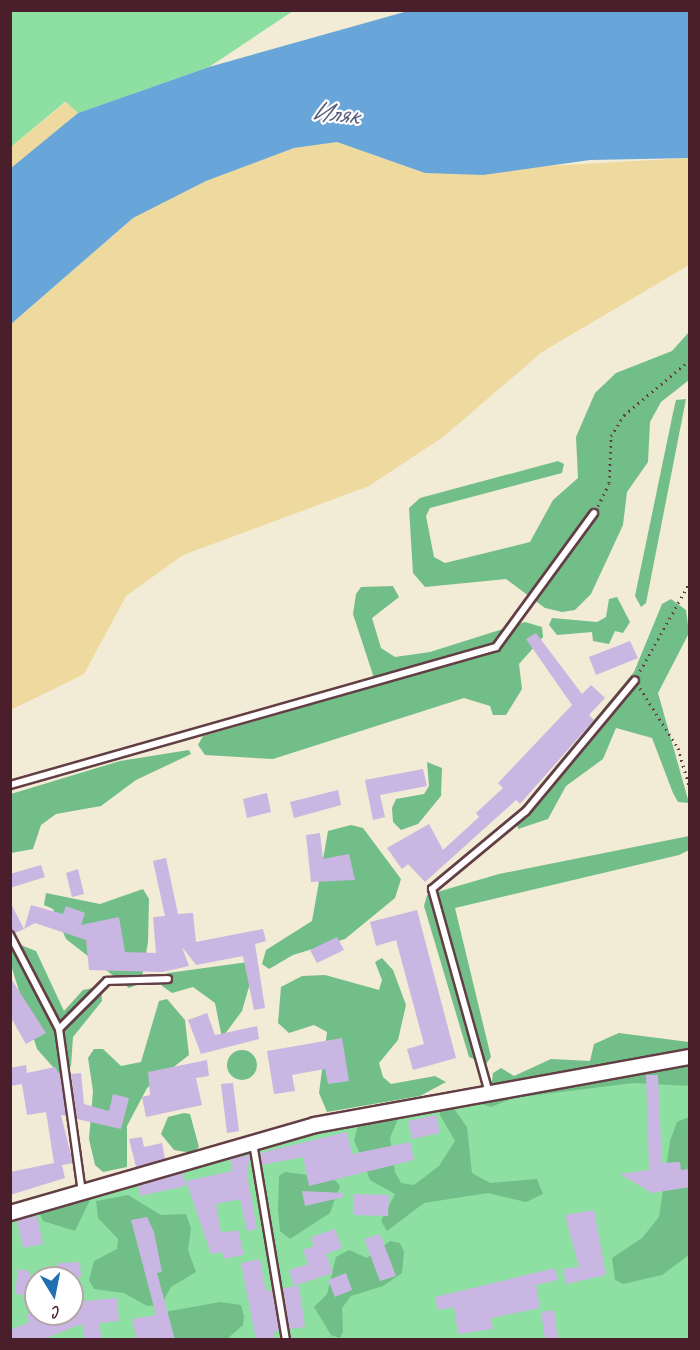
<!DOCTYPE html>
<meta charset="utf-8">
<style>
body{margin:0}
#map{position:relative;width:700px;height:1350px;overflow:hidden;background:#f2ebd5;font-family:Caveat,sans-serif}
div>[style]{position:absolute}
.green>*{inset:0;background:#8de0a2}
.forest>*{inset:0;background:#72be88}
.round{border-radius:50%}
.sand>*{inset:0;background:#eeda9e}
.water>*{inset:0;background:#68a5d9}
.building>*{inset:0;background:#cab6e2}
.path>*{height:3px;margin-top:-1.5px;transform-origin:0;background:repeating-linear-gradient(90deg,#633e44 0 1.5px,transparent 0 6px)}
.roads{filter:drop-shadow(2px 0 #633e44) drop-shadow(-2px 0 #633e44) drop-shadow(0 2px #633e44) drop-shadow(0 -2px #633e44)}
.service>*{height:6px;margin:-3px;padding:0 3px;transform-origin:3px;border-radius:3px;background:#fff}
.tertiary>*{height:14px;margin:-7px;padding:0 7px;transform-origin:7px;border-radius:7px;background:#fff}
span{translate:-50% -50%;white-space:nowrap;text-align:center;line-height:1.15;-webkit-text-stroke:4.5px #fff;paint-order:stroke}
.water-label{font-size:27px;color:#585b79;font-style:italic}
.frame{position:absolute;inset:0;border:12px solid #4a1f2b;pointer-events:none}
.north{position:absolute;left:24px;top:1266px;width:60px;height:60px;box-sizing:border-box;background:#fff;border:2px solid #b7a5aa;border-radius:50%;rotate:170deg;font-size:16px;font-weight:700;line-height:24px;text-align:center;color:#4a1f2b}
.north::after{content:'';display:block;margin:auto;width:21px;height:27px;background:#1f6fb2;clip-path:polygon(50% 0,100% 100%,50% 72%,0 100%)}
</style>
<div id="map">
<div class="green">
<div style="clip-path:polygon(11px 11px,293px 11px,209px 67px,78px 113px,65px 102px,11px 147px)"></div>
<div style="clip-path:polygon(evenodd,689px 1057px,689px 1339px,11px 1340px,11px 1213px,315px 1125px,689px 1057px,36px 1278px,72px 1278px,72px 1314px,36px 1314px,36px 1278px)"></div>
</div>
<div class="forest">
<div style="clip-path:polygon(689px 332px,689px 380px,661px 402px,650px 422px,648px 462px,627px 492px,623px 525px,591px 594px,575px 610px,562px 612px,545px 608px,506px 579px,425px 587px,413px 573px,409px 508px,420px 498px,558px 461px,564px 464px,562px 473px,430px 508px,426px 516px,434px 557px,445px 563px,530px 542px,553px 500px,578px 478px,576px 437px,595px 393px,616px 373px,672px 351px)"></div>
<div style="clip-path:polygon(686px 399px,646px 603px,641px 607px,635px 596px,673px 413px,676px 400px)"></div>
<div style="clip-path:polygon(393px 586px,399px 597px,372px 618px,381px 648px,395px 657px,430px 652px,525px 622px,542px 627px,543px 637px,519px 664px,522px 689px,506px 715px,493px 715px,490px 706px,464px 698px,273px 759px,205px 755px,198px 745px,203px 736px,370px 688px,373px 675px,353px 614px,356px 594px,361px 587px)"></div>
<div style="clip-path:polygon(617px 597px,630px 622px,623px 633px,615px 631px,609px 644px,593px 641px,592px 632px,557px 635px,549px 625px,552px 618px,597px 622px,606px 617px,609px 599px)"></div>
<div style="clip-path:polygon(671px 599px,686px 610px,689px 633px,658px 693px,689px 803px,678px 802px,673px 793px,652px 738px,616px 728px,603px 759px,566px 786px,548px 819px,518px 829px,516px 814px,634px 672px,662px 604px)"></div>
<div style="clip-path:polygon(189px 750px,191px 754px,136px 780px,101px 806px,56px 814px,41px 825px,33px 849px,11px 853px,11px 794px,120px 761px)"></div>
<div style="clip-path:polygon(427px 762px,442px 768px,441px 796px,418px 824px,401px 830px,393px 822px,392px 808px,396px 799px,424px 794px,429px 786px)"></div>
<div style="clip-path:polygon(351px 825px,363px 828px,401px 879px,395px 898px,345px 939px,293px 955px,269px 969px,262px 964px,266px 950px,312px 921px,328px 831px)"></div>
<div style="clip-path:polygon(689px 836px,689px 850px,679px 855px,455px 908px,491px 1057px,486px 1064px,469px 1057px,424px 906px,427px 895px,499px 874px)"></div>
<div style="clip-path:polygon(143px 889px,149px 899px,148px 942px,141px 983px,129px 988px,66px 939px,53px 909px,44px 905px,46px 893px,100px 904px)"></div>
<div style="clip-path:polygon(18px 944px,36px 951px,64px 1011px,83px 990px,101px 986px,102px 1001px,73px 1037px,71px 1066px,60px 1075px,37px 1049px,11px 965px,10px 952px)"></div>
<div style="clip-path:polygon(382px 958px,393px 970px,406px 1005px,398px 1040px,379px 1063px,383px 1077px,391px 1084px,435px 1076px,446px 1082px,420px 1096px,327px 1112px,319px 1093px,327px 1032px,314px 1025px,289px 1033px,278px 1023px,281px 987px,302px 976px,325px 975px,379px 990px,382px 980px,375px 962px)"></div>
<div style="clip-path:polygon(248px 962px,255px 966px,242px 1011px,222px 1038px,215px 1003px,193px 987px,172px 993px,162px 986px,160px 976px,168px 973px)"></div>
<div style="clip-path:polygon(167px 999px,185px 1020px,189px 1055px,147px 1088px,127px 1126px,127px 1167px,103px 1172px,95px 1165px,89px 1139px,93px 1091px,88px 1058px,94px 1049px,103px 1049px,121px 1066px,141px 1062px,159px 1001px)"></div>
<div style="clip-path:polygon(619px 1033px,689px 1042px,689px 1086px,633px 1083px,513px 1098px,491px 1107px,475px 1102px,491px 1088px,493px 1073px,501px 1068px,514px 1076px,551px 1059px,590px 1061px,594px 1044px)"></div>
<div class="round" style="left:227px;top:1050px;width:30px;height:30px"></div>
<div style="clip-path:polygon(452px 1106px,467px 1127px,472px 1173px,490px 1183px,537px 1179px,543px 1194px,526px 1202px,488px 1193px,424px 1203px,387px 1231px,381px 1221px,395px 1194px,370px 1180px,354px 1140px,358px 1125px,377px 1116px,398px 1119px,390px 1138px,395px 1172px,401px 1183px,414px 1185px,439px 1166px,455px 1141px,440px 1115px,439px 1109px)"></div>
<div style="clip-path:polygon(184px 1113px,190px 1114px,199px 1147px,192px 1153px,174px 1150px,161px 1134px,168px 1117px)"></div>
<div style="clip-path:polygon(689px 1117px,689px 1255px,662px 1275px,623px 1284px,615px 1280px,612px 1258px,642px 1238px,659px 1217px,670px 1141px,677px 1122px)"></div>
<div style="clip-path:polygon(285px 1172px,333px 1178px,340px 1186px,330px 1213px,290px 1239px,280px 1231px,278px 1209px,279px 1176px)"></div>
<div style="clip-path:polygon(128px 1195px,161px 1215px,186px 1214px,191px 1228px,188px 1250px,196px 1272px,171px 1287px,161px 1305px,147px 1306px,124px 1293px,94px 1289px,89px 1280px,94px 1261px,117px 1249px,118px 1239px,98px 1218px,96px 1201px)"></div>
<div style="clip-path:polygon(90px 1200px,75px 1231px,43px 1221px,40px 1214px)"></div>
<div style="clip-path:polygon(390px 1241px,400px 1243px,404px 1252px,402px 1273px,383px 1286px,351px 1296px,342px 1308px,343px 1332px,340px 1338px,331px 1335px,314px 1307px,327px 1294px,336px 1257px,349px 1250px,367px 1258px)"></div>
<div style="clip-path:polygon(220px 1302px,241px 1305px,244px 1316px,243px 1325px,227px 1339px,153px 1339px,159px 1313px)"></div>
</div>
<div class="sand">
<div style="clip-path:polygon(66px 102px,78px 113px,11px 168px,11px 147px)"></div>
<div style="clip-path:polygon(337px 142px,425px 173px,689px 158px,689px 265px,542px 352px,443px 437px,369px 486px,183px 555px,126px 596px,84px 674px,11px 710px,11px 324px,133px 218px,206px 181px,294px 148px)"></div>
</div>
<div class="water">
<div style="clip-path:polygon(408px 11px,689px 11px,689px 158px,590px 160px,483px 175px,425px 173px,337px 142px,294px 148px,206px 181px,133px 218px,11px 324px,11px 168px,78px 113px,209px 67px)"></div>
</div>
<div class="building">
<div style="clip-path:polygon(536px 633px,582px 694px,591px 685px,605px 698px,589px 715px,594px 720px,520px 804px,516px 800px,425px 882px,408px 864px,402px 869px,387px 848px,429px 824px,443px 850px,479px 817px,476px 813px,503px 788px,498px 783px,572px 705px,526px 639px)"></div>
<div style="clip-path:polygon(630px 641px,638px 658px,596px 675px,589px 657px)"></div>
<div style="clip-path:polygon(423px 769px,427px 786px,380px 795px,385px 817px,373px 820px,365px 780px)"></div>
<div style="clip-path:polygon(338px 790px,341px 805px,294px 818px,290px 802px)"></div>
<div style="clip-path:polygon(267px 793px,271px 812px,247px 818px,243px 799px)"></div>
<div style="clip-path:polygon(320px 833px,323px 859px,349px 854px,355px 880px,311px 882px,306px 835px)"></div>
<div style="clip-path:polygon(166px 858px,178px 914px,193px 913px,196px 942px,263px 929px,266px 941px,255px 944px,265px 1008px,254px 1010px,243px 956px,196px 965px,182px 947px,189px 966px,162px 972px,89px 970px,86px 940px,35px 923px,24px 929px,31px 905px,63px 914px,66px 906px,85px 913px,81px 925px,119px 917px,125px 952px,156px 953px,153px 917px,165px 916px,153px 861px)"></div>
<div style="clip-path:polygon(41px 865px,45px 877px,10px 888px,10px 874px)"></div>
<div style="clip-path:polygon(78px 869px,84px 894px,72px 897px,66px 873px)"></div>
<div style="clip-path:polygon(10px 902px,24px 929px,15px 933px,10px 930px)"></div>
<div style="clip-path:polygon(417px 910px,456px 1058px,413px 1070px,407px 1049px,424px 1044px,396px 940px,376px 946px,370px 922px)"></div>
<div style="clip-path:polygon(337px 937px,344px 950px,317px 963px,310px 950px)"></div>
<div style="clip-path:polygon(10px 977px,46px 1033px,26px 1044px,10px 1016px)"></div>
<div style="clip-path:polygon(207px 1013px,215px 1035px,257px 1026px,259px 1039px,201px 1054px,188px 1020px)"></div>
<div style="clip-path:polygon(342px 1038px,349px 1081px,328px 1084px,325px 1069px,292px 1075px,295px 1091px,274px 1094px,267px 1051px)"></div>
<div style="clip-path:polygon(207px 1060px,209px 1076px,196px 1078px,202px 1105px,146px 1117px,142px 1097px,150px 1095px,148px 1072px)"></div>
<div style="clip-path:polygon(26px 1065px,27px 1073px,55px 1067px,60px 1075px,66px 1116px,61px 1115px,73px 1163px,62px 1165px,65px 1178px,10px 1195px,10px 1172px,54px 1163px,46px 1112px,27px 1115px,22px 1084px,10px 1086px,10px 1068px)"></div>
<div style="clip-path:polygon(81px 1073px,84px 1104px,109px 1111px,113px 1094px,129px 1098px,121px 1129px,77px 1119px,71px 1074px)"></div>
<div style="clip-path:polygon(646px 1075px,658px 1075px,662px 1163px,680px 1162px,681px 1170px,690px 1169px,690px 1187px,652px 1193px,620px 1174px,649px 1170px)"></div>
<div style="clip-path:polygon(233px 1083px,239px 1131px,227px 1133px,221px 1084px)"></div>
<div style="clip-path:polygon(436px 1115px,440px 1133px,412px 1139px,408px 1121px)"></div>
<div style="clip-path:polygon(347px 1132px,352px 1154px,410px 1142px,414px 1160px,309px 1186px,303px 1157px,262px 1165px,260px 1153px)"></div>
<div style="clip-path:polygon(142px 1137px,144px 1147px,162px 1143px,165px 1159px,136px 1167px,129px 1139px)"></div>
<div style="clip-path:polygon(250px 1155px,247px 1175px,257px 1229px,247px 1231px,240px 1199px,216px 1204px,221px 1233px,238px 1230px,244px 1255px,224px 1259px,222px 1252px,211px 1254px,186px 1181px,232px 1171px,230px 1159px)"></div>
<div style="clip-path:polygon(183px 1173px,186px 1186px,140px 1196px,138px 1186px)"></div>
<div style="clip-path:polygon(302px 1191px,344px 1193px,344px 1197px,305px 1206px)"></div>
<div style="clip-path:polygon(354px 1194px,389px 1195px,388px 1216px,353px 1215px)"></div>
<div style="clip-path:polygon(594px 1210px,606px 1275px,566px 1284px,563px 1269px,579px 1267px,565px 1215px)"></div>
<div style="clip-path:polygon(37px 1216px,43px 1244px,23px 1248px,17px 1220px)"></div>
<div style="clip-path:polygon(147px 1217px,154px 1232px,162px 1272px,157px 1273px,175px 1340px,137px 1340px,132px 1319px,156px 1315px,131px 1220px)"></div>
<div style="clip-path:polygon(335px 1229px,342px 1248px,326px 1254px,333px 1273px,294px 1286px,289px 1270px,308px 1264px,303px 1250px,314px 1246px,311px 1237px)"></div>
<div style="clip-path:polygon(380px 1234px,396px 1276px,380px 1281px,364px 1239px)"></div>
<div style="clip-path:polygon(260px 1259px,266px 1291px,272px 1290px,279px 1331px,273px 1332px,274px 1340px,256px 1340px,241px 1263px)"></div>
<div style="clip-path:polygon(80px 1262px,81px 1277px,58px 1277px,58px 1263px)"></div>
<div style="clip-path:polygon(555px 1268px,558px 1280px,536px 1285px,540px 1308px,491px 1318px,493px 1329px,458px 1334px,454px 1307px,438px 1310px,435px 1297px)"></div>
<div style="clip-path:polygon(18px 1269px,29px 1271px,36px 1297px,15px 1294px)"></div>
<div style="clip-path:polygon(346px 1273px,352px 1290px,335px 1297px,328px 1280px)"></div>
<div style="clip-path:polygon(299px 1286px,305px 1327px,289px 1329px,283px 1288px)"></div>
<div style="clip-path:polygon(117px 1298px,119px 1321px,99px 1323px,102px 1340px,85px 1340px,82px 1324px,41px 1340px,10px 1340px,10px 1330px,29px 1322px,26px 1314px,40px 1314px,45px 1325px,72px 1314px,72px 1302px)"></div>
<div style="clip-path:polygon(554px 1310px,558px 1340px,545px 1340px,541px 1312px)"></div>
</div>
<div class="path">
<div style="left:598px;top:506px;width:25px;rotate:-64deg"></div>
<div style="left:609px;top:483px;width:47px;rotate:-87.6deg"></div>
<div style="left:611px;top:436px;width:25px;rotate:-58deg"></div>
<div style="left:624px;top:415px;width:86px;rotate:-39.8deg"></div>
<div style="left:640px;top:671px;width:102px;rotate:-60.7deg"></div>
<div style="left:640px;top:688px;width:71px;rotate:57.7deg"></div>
<div style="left:678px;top:748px;width:43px;rotate:73.7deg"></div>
<div style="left:690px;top:1232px;width:22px;rotate:90deg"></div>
</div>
<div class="roads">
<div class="service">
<div style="left:10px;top:785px;width:505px;rotate:-15.85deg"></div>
<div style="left:496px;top:647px;width:166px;rotate:-53.8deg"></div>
<div style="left:10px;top:935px;width:106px;rotate:62.5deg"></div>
<div style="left:59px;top:1029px;width:165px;rotate:82deg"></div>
<div style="left:59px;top:1029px;width:68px;rotate:-45deg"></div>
<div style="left:107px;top:981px;width:61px;rotate:-1.9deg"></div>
<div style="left:489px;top:1093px;width:212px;rotate:-105.6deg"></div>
<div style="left:432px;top:889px;width:122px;rotate:-39.7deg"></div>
<div style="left:526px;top:811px;width:170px;rotate:-50.2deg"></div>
<div style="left:253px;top:1143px;width:200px;rotate:80.5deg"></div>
</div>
<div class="tertiary">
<div style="left:10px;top:1213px;width:317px;rotate:-16.1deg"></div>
<div style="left:315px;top:1125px;width:381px;rotate:-10.3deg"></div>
</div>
</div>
<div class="water-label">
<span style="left:335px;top:113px;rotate:6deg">Иляк</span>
</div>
<div class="frame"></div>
<div class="north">С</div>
</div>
